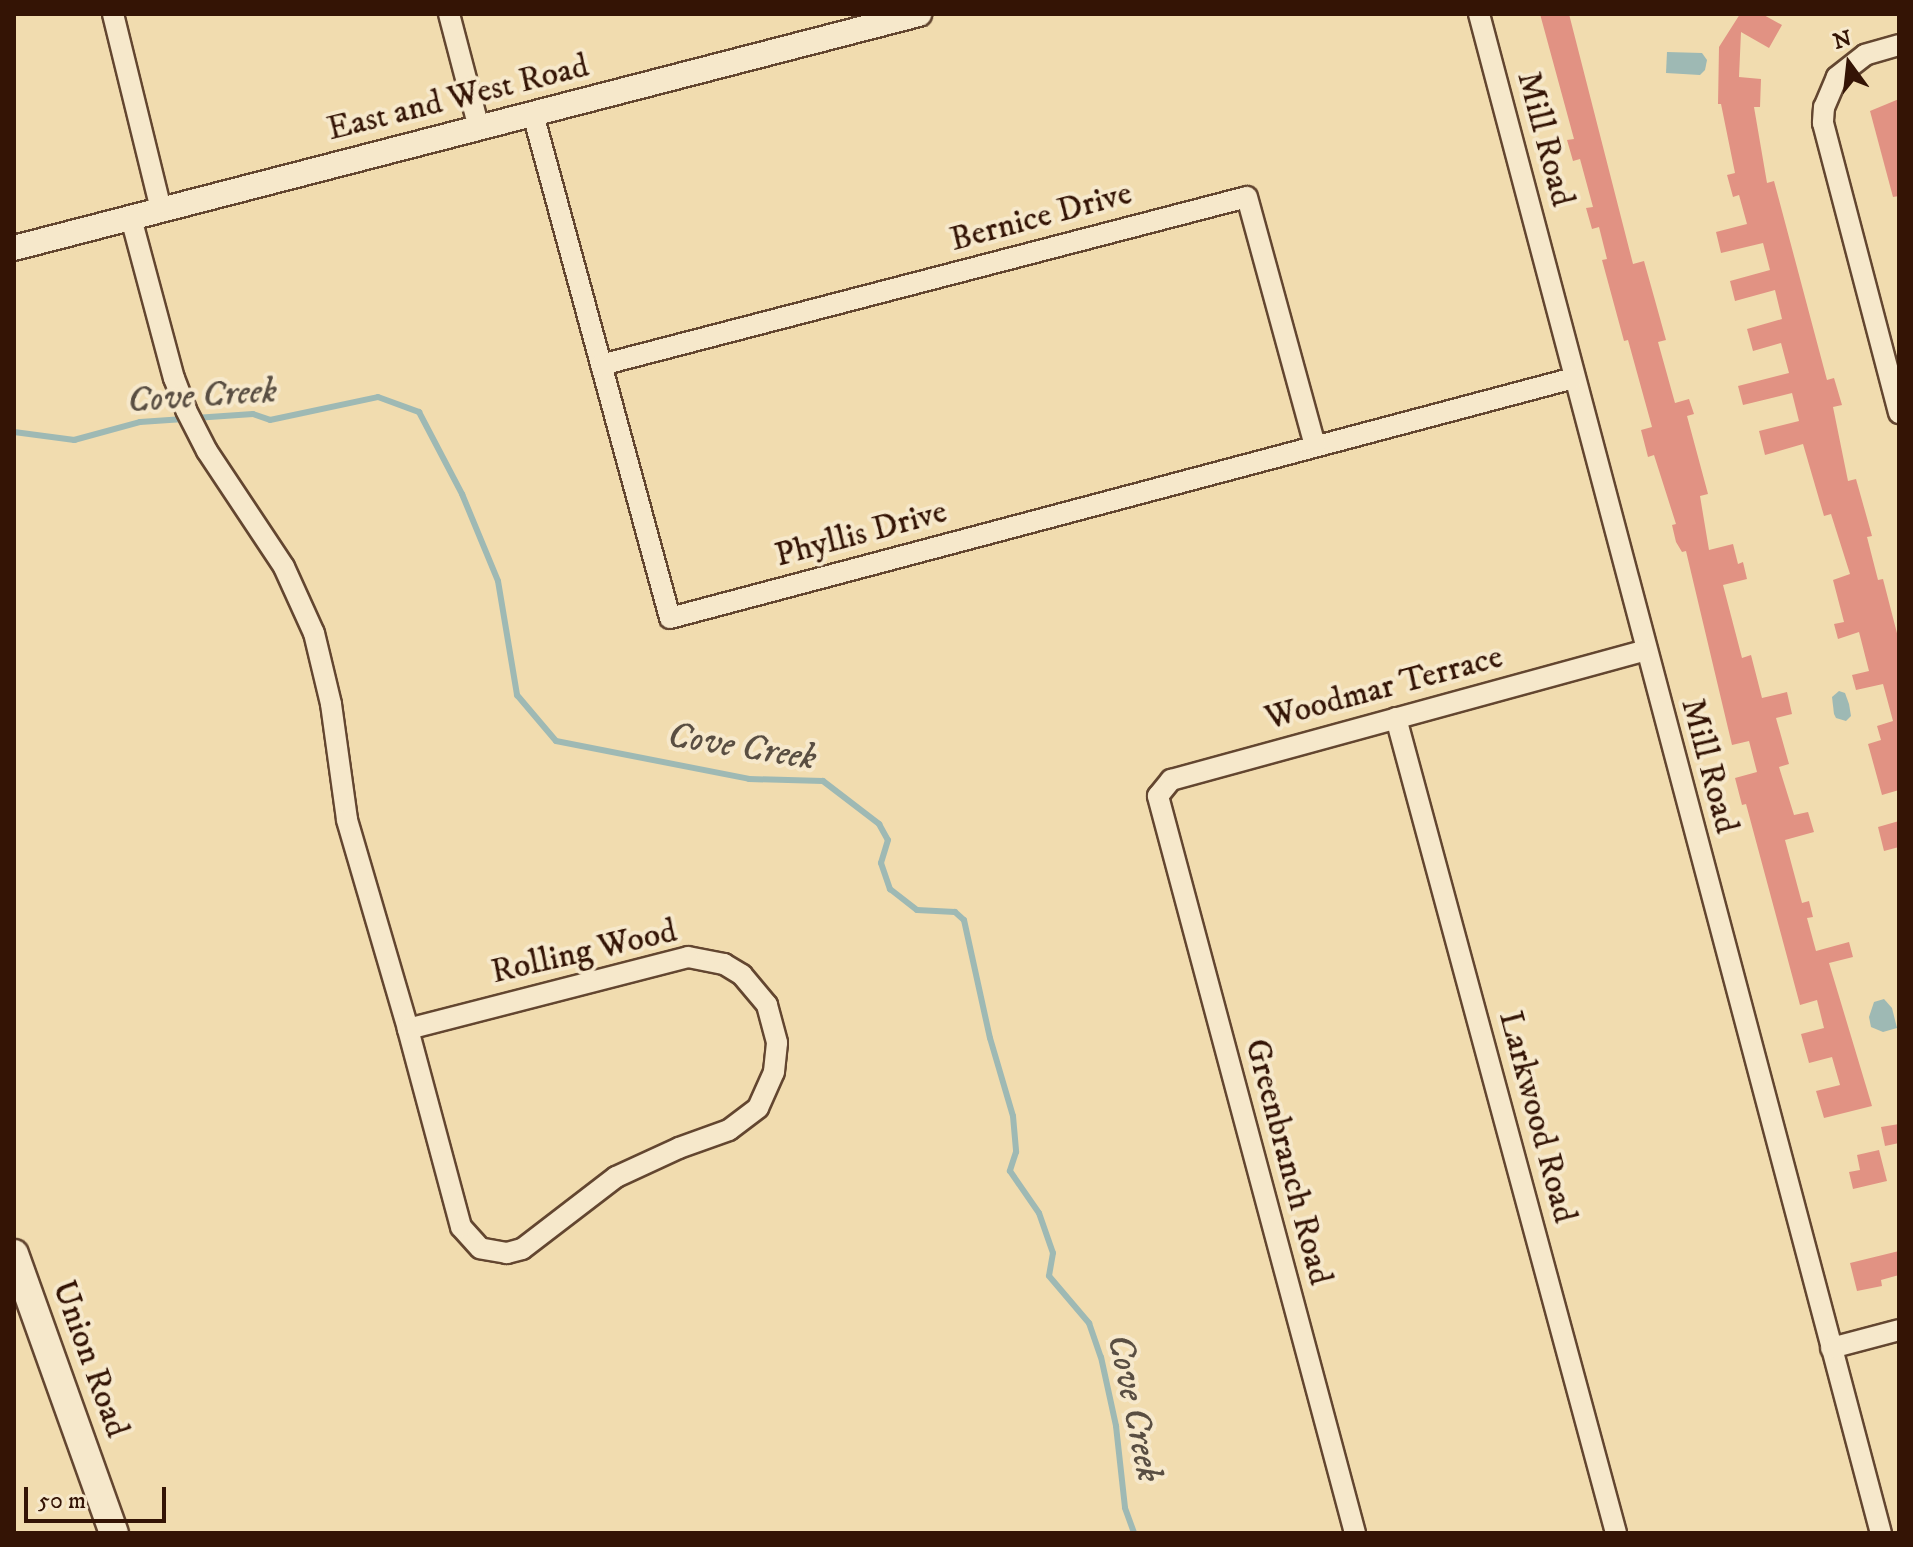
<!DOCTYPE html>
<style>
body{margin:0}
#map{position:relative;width:1913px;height:1547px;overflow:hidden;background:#f1dcaf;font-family:"IM FELL DW Pica",serif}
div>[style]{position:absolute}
.water>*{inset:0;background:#9eb9b4}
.stream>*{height:6px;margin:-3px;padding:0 3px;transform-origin:3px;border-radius:3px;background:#9eb9b4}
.building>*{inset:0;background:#e19283}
.roads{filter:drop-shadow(2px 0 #634630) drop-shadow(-2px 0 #634630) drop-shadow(0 2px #634630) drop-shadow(0 -2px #634630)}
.minor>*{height:20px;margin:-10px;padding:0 10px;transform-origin:10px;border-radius:10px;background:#f6e8cb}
.tertiary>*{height:24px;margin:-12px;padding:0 12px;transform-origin:12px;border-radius:12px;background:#f6e8cb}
.secondary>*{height:28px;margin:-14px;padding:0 14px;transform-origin:14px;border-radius:14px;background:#f6e8cb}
span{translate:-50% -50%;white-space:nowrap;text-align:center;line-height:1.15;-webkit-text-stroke:8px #f6e8cb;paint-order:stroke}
.street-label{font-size:34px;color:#341405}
.water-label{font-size:36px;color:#594e42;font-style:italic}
.frame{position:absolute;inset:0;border:16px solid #341405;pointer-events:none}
.north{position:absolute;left:1809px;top:24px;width:80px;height:80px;-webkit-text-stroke:6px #f6e8cb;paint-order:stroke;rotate:345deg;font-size:22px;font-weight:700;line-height:32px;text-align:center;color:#341405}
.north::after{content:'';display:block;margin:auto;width:28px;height:36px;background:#341405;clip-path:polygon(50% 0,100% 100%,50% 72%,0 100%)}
.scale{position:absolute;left:24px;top:1487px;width:142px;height:36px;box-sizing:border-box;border:4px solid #341405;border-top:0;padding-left:10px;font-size:24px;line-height:28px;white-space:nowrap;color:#341405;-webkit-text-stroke:6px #f6e8cb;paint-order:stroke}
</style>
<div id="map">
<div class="water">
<div style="clip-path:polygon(1667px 52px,1702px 53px,1707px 60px,1705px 70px,1700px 75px,1666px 73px)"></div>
<div style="clip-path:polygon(1839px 691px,1845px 693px,1849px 704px,1851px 716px,1846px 721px,1836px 718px,1834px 714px,1832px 697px)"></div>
<div style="clip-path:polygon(1884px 999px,1892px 1008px,1897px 1028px,1883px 1032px,1871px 1027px,1869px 1017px,1874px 1002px)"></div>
</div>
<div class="stream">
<div style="left:195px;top:418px;width:58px;rotate:-3.9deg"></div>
<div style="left:253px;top:414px;width:18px;rotate:19deg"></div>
<div style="left:270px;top:420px;width:110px;rotate:-12deg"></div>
<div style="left:378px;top:397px;width:44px;rotate:20.1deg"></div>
<div style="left:419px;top:412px;width:93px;rotate:62.3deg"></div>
<div style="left:462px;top:494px;width:94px;rotate:67.5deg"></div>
<div style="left:498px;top:581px;width:116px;rotate:80.5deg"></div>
<div style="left:517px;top:695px;width:60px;rotate:49.7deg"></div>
<div style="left:556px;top:741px;width:197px;rotate:11.1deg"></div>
<div style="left:749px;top:779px;width:74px;rotate:1.5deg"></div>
<div style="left:823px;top:781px;width:71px;rotate:37.5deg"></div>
<div style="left:879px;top:824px;width:18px;rotate:61deg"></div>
<div style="left:888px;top:840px;width:24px;rotate:107deg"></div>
<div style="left:881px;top:863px;width:28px;rotate:71deg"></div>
<div style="left:890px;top:889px;width:34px;rotate:38deg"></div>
<div style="left:917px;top:910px;width:38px;rotate:3deg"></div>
<div style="left:955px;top:912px;width:12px;rotate:42deg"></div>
<div style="left:964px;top:920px;width:121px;rotate:77.6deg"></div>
<div style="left:990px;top:1038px;width:81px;rotate:73.6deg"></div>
<div style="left:1013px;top:1116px;width:36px;rotate:85deg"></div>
<div style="left:1016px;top:1152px;width:20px;rotate:108deg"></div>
<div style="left:1010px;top:1171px;width:51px;rotate:55.4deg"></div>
<div style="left:1039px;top:1213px;width:42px;rotate:70.7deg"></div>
<div style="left:1053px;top:1253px;width:23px;rotate:100deg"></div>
<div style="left:1049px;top:1276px;width:62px;rotate:49.6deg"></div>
<div style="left:1089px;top:1323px;width:36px;rotate:71deg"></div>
<div style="left:1101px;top:1357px;width:71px;rotate:77.7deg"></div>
<div style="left:1116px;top:1426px;width:82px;rotate:83.7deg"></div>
<div style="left:1125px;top:1508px;width:27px;rotate:70deg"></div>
<div style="left:14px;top:432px;width:61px;rotate:7.6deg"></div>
<div style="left:74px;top:440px;width:68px;rotate:-15.3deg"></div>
<div style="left:140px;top:422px;width:44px;rotate:-3.9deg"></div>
</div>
<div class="building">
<div style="clip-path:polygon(1540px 14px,1569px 14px,1633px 264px,1644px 261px,1656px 304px,1666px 340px,1658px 342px,1675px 403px,1689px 399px,1694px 414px,1687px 416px,1708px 494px,1700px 496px,1709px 550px,1733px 544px,1738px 564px,1743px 562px,1747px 579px,1723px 585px,1742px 658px,1751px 655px,1762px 698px,1787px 692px,1792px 714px,1776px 718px,1789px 764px,1779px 767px,1794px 815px,1808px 812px,1814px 832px,1785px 840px,1802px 903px,1809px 901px,1813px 917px,1807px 918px,1816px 951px,1849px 942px,1853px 957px,1829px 963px,1872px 1106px,1824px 1118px,1816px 1091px,1840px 1085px,1832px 1057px,1809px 1063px,1801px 1034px,1824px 1028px,1817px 1000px,1800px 1005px,1746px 804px,1742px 805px,1735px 778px,1757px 772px,1749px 741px,1732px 745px,1686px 551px,1682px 552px,1676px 542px,1672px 525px,1676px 524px,1654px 455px,1648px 457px,1641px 430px,1652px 427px,1628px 340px,1624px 341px,1602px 260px,1607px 259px,1599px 227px,1592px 229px,1586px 208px,1593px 207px,1580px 159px,1573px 161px,1567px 140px,1574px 139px)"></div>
<div style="clip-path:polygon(1740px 14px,1762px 14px,1782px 25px,1769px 48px,1741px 32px,1739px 77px,1761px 79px,1760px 107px,1754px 107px,1767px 183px,1774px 181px,1827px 380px,1834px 378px,1842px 405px,1833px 407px,1848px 481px,1856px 479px,1872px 536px,1867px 537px,1878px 580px,1883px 579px,1899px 641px,1899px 790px,1882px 795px,1868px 744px,1881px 740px,1877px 726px,1893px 721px,1883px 684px,1856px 690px,1852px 675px,1869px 671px,1859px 632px,1838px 639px,1834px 624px,1844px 622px,1833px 580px,1850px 574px,1831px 514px,1824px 516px,1803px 444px,1765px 455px,1759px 431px,1799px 421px,1792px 393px,1743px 405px,1738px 386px,1789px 373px,1781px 343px,1753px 351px,1747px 329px,1782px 319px,1775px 290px,1735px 301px,1730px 281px,1770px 270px,1763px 243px,1721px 253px,1716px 232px,1747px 224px,1739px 195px,1733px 197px,1727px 175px,1735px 173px,1721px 104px,1718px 104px,1719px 47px)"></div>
<div style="clip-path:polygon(1899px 99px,1899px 196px,1893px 197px,1870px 111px)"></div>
<div style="clip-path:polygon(1899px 821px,1899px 847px,1884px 851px,1878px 827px)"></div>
<div style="clip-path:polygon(1899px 1124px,1899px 1143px,1885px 1146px,1881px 1127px)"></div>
<div style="clip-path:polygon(1879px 1150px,1887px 1181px,1853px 1189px,1849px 1172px,1860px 1170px,1857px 1155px)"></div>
<div style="clip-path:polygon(1899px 1251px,1899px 1275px,1881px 1280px,1882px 1286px,1857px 1291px,1850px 1263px)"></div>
</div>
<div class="roads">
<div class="minor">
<div style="left:113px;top:14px;width:202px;rotate:76.2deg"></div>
<div style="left:449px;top:14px;width:118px;rotate:75.3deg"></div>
<div style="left:1479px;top:14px;width:1571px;rotate:75.18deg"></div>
<div style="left:1899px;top:45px;width:35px;rotate:164deg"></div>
<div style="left:1865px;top:55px;width:36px;rotate:142deg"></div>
<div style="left:1837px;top:77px;width:33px;rotate:113deg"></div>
<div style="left:1824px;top:107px;width:16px;rotate:94deg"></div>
<div style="left:1823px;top:123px;width:300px;rotate:75.3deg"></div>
<div style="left:533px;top:114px;width:522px;rotate:74.79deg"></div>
<div style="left:670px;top:618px;width:935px;rotate:-14.87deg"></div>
<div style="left:131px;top:218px;width:166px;rotate:75deg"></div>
<div style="left:174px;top:378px;width:34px;rotate:69deg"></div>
<div style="left:186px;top:410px;width:46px;rotate:62.9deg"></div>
<div style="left:207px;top:451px;width:139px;rotate:56.4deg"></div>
<div style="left:284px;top:567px;width:72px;rotate:65.6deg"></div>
<div style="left:314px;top:633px;width:73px;rotate:76.5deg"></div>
<div style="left:331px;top:704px;width:117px;rotate:82.1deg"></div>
<div style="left:347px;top:820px;width:218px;rotate:73.7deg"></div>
<div style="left:601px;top:365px;width:667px;rotate:-14.58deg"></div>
<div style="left:1247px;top:197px;width:258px;rotate:74.7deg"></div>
<div style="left:1396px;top:718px;width:844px;rotate:74.89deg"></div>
<div style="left:688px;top:957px;width:37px;rotate:11deg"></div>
<div style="left:724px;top:964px;width:21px;rotate:31deg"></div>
<div style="left:742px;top:975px;width:39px;rotate:50deg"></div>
<div style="left:767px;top:1005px;width:39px;rotate:75deg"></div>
<div style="left:777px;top:1043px;width:29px;rotate:96deg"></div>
<div style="left:774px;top:1072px;width:39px;rotate:114deg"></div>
<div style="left:758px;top:1108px;width:36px;rotate:143deg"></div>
<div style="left:729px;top:1130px;width:53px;rotate:160.2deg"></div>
<div style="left:679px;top:1148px;width:69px;rotate:155.3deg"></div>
<div style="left:616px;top:1177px;width:118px;rotate:142.5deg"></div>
<div style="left:522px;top:1249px;width:16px;rotate:165deg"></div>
<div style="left:507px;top:1253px;width:27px;rotate:-170deg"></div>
<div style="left:480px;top:1248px;width:28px;rotate:-132deg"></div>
<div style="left:461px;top:1227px;width:205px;rotate:-105deg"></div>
<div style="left:408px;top:1029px;width:289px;rotate:-14.4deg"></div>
<div style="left:1831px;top:1348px;width:70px;rotate:-14.8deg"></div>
<div style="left:1355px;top:1533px;width:763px;rotate:-104.97deg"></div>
<div style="left:1158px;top:796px;width:21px;rotate:-51deg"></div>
<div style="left:1171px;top:780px;width:492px;rotate:-15.3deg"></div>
</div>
<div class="tertiary">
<div style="left:14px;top:248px;width:935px;rotate:-14.5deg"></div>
</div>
<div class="secondary">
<div style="left:14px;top:1254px;width:296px;rotate:70.3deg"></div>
</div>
</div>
<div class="street-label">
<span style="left:458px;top:98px;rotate:-14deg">East and West Road</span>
<span style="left:1545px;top:139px;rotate:75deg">Mill Road</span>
<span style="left:1041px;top:217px;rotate:-15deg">Bernice Drive</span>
<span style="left:861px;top:534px;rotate:-15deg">Phyllis Drive</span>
<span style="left:1384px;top:688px;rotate:-15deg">Woodmar Terrace</span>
<span style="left:1709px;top:766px;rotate:75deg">Mill Road</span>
<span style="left:584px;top:952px;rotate:-13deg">Rolling Wood</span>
<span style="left:1537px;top:1117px;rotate:75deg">Larkwood Road</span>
<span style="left:1288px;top:1162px;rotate:75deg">Greenbranch Road</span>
<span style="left:90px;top:1359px;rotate:70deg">Union Road</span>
</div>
<div class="water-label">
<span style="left:202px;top:396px;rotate:-4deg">Cove Creek</span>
<span style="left:742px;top:747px;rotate:9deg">Cove Creek</span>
<span style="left:1134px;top:1408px;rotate:78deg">Cove Creek</span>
</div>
<div class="frame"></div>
<div class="north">N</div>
<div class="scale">50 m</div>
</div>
